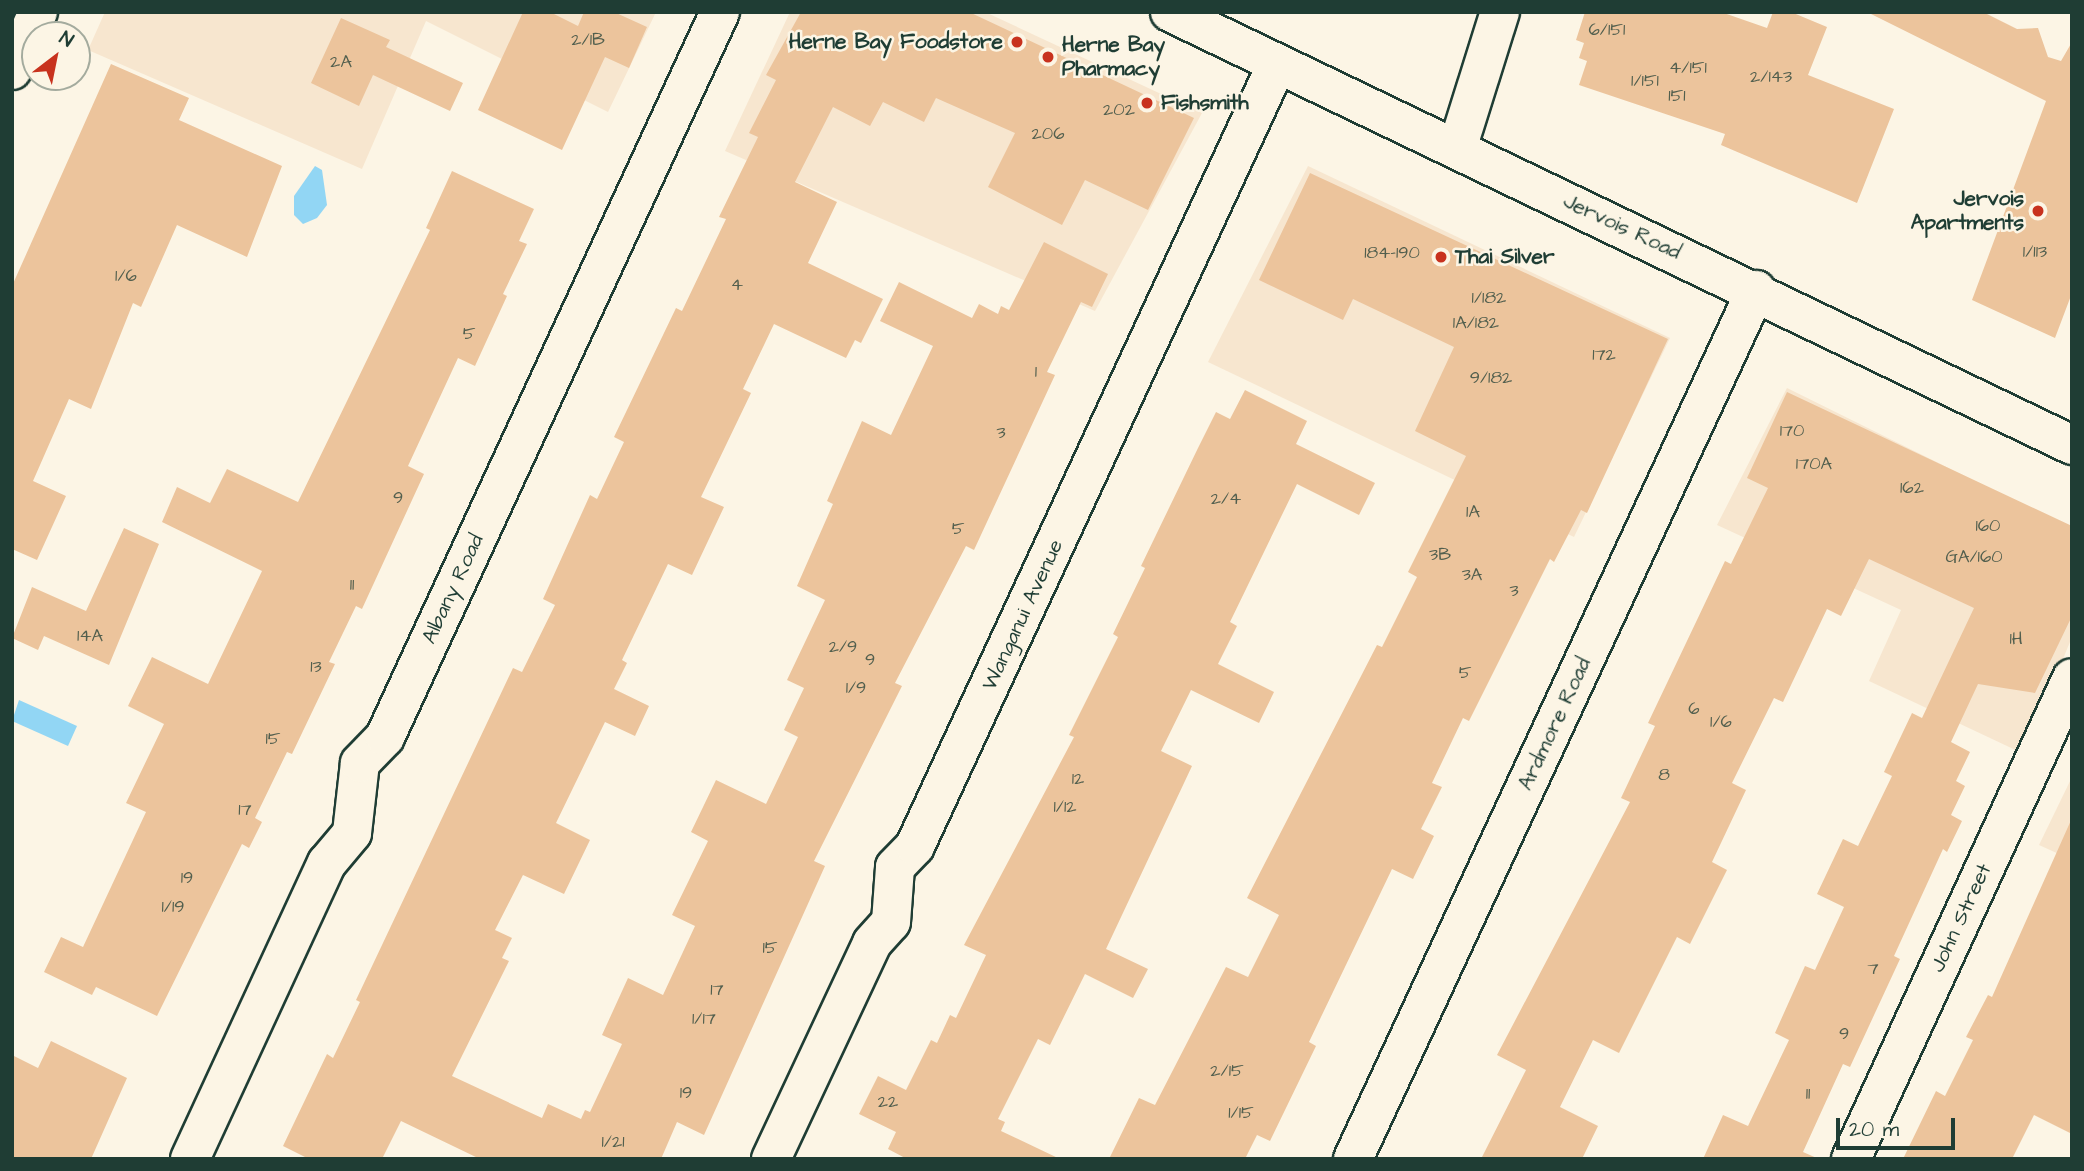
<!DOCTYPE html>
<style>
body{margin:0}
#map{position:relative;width:2084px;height:1171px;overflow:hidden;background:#fcf5e5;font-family:"Architects Daughter",sans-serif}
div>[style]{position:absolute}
.built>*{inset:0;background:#f7e6cf}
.water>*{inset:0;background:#92d6f4}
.building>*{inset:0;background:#ecc49c}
.roads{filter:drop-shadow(2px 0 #1f3d34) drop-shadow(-2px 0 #1f3d34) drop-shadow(0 2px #1f3d34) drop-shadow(0 -2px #1f3d34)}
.street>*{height:38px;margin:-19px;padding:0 19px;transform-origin:19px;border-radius:19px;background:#fcf5e5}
.secondary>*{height:38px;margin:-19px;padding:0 19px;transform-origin:19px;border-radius:19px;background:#fcf5e5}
.dots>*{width:19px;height:19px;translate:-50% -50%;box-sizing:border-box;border:4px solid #fcf5e5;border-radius:50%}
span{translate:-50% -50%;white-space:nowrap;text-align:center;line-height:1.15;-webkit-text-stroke:5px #fcf5e5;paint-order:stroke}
.number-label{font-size:18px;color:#525f4e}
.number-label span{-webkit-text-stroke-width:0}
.poi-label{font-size:21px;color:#1f3d34;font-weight:700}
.right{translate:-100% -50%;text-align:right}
.left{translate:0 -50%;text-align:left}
.street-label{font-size:21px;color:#1f3d34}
.frame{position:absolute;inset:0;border:14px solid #1f3d34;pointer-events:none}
.north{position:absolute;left:21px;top:21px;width:70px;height:70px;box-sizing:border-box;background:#fcf5e5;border:2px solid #a4ab9e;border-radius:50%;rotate:32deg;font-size:19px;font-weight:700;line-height:28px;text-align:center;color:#1f3d34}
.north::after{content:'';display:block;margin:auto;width:24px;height:32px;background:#c8321e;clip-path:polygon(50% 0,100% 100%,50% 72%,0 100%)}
.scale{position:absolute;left:1836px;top:1118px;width:119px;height:32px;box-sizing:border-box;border:4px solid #1f3d34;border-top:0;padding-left:9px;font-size:21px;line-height:24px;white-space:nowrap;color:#1f3d34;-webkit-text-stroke:5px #fcf5e5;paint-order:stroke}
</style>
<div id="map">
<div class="built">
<div style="clip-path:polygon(105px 12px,656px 12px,608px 112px,426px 21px,362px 169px,88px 50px)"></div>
<div style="clip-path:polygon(790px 12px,985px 12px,1202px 113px,1095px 311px,725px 151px)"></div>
<div style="clip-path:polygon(1308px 166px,1670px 338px,1574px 537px,1208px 362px)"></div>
<div style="clip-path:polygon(1787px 388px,2072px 529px,2072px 637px,2024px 754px,1869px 681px,1901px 610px,1717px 525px)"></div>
<div style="clip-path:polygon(2072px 777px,2072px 860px,2039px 845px)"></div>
</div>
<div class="water">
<div style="clip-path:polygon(315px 166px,322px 170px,327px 205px,317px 218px,303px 224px,294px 215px,294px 196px)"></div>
<div style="clip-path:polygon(19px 700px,77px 726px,68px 746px,12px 721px)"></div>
</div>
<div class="building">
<div style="clip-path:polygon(523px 12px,550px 12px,578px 26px,584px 12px,614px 12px,647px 27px,629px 68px,605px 57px,562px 150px,478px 110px)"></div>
<div style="clip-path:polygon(801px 12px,969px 12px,1194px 118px,1148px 210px,1085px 180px,1062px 225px,988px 187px,1015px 133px,936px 98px,924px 122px,883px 102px,870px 126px,833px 107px,795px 182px,837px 202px,808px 263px,883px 299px,861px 343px,855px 340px,846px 358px,774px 324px,743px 389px,751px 393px,701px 497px,724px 507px,692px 575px,668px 564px,622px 660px,627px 663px,614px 689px,649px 706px,635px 736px,605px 722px,556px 823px,590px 840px,564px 894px,523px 875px,495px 930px,512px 938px,502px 958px,509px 961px,452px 1076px,542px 1118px,548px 1104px,581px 1119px,585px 1110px,590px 1112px,622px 1044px,602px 1035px,628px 978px,663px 995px,695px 926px,672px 915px,708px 841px,691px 832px,716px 780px,766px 804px,798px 737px,784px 730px,804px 688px,787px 680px,825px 600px,797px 586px,833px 504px,827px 501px,862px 421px,891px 435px,933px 346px,880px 321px,899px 282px,972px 318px,979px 304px,998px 314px,1001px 306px,1009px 310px,1044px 242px,1108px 274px,1092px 307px,1081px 302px,1047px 372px,1055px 375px,974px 550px,966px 546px,895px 683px,902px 686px,814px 861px,825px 866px,704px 1135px,677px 1122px,661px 1159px,480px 1159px,401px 1121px,382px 1159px,309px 1159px,283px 1146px,327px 1054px,333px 1058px,360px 1002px,356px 1000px,513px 668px,522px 672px,555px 605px,543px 599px,590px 495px,597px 499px,624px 442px,614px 437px,676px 308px,682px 311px,726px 219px,719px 217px,758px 137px,749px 133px,776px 80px,766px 75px)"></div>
<div style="clip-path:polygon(1585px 12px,1721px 12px,1767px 28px,1773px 12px,1791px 12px,1827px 27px,1808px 75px,1894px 109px,1857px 203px,1721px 145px,1725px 134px,1579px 85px,1587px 61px,1579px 58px,1584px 43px,1576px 40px)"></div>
<div style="clip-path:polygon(1867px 12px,1983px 12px,2017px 29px,2038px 28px,2048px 57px,2061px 61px,2072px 42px,2072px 293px,2055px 338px,1972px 300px,2046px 101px)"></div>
<div style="clip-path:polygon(341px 18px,390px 40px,386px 47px,463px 83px,450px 111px,373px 75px,359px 106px,311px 83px)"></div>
<div style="clip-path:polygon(111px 64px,189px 98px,179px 120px,282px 166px,247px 257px,177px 225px,141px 307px,133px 303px,91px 409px,69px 399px,33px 481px,66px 496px,37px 560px,12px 549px,12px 286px)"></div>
<div style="clip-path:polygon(452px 171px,534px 209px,519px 241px,527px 244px,503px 294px,507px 296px,475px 366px,458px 358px,408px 466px,424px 474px,362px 609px,356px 606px,329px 662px,335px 664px,292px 754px,287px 752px,255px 818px,262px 822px,249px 848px,242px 844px,157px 1016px,96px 987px,92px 995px,44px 972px,61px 937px,83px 947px,146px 812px,126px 803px,164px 724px,128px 706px,152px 657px,208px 684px,262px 571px,162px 522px,177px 487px,210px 503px,227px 469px,298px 502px,430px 230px,426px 228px)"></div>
<div style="clip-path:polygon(1310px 173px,1668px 339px,1587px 513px,1581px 510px,1554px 562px,1550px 559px,1469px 721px,1463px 718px,1432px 783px,1442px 787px,1421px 829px,1434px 836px,1413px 879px,1392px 869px,1309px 1042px,1316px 1046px,1270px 1141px,1257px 1135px,1245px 1159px,1109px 1159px,1139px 1098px,1155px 1105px,1226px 967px,1248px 977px,1279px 915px,1247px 898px,1377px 645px,1382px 647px,1417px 577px,1408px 572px,1466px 456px,1415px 431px,1454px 347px,1353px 299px,1343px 320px,1259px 280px)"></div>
<div style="clip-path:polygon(1245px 390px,1307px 421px,1296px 444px,1375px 483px,1359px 515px,1297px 484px,1230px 622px,1237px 626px,1218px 664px,1274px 692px,1259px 723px,1191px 690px,1161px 751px,1192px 766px,1106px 949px,1148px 969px,1133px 998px,1085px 974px,1050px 1045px,1038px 1039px,998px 1119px,1005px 1122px,1001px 1131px,1060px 1159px,907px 1159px,888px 1149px,896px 1132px,859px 1114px,878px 1076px,906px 1090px,931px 1040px,937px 1043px,950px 1015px,956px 1018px,986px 955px,964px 945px,1074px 737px,1069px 735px,1118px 637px,1113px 634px,1145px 568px,1141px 566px,1198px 448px,1216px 412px,1230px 419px)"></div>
<div style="clip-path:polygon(1787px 392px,2072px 526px,2072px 616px,2035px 693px,1978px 684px,1951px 742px,1970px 752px,1956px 781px,1965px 786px,1951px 815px,1962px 821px,1947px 852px,1943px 849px,1894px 956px,1900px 959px,1850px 1067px,1843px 1064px,1803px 1152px,1819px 1159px,1703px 1159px,1723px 1115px,1748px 1126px,1789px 1040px,1775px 1033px,1805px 966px,1815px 970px,1844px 907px,1817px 894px,1843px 839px,1858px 846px,1892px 776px,1884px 772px,1912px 713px,1922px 718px,1974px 608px,1869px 559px,1841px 616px,1827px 609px,1783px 702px,1774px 698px,1732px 783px,1746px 790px,1712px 862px,1727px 870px,1690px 944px,1677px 937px,1619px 1053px,1593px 1040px,1560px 1107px,1598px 1126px,1582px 1159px,1481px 1159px,1526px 1070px,1497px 1055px,1630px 802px,1621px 798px,1655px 726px,1648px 723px,1725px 561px,1731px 564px,1768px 488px,1747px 478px)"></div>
<div style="clip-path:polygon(124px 528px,159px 544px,109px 665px,44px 636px,38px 650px,12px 638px,32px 587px,86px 611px)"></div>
<div style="clip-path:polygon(2072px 818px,2072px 1134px,2034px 1115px,2012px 1159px,1903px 1159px,1936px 1091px,1945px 1096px,1973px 1040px,1966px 1037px,1988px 995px,1992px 997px)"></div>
<div style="clip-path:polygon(51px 1041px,127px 1078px,91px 1159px,12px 1159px,12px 1055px,38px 1068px)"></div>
</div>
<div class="roads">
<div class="street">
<div style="left:1457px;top:149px;width:144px;rotate:-72.6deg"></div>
<div style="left:190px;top:1159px;width:326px;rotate:-65.2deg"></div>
<div style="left:327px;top:863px;width:39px;rotate:-50deg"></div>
<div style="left:352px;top:833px;width:70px;rotate:-83.5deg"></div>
<div style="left:360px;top:763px;width:36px;rotate:-46deg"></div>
<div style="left:385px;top:737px;width:799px;rotate:-65.2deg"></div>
<div style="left:771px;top:1159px;width:238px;rotate:-64.9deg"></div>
<div style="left:872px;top:943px;width:28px;rotate:-48deg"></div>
<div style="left:891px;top:922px;width:55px;rotate:-85.8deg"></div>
<div style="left:895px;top:867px;width:29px;rotate:-46deg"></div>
<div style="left:915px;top:846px;width:862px;rotate:-65.16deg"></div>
<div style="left:1353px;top:1159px;width:958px;rotate:-65.12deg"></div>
<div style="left:1851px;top:1159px;width:529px;rotate:-65.32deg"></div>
</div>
<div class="secondary">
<div style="left:1170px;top:12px;width:1001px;rotate:25.64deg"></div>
<div style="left:12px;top:70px;width:64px;rotate:-65.9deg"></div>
</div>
</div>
<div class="dots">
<div style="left:1017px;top:42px;background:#c8321e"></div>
<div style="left:1048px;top:57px;background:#c8321e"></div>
<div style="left:1147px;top:103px;background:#c8321e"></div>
<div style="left:2038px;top:211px;background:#c8321e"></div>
<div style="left:1441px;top:257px;background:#c8321e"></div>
</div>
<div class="number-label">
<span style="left:1607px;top:30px">6/151</span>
<span style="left:588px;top:40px">2/1B</span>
<span style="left:341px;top:62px">2A</span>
<span style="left:1688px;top:68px">4/151</span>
<span style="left:1771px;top:77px">2/143</span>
<span style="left:1645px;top:81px">1/151</span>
<span style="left:1677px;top:96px">151</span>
<span style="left:1119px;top:110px">202</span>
<span style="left:1048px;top:134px">206</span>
<span style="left:2035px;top:252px">1/113</span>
<span style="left:1392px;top:253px">184-190</span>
<span style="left:126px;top:276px">1/6</span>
<span style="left:737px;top:285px">4</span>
<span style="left:1489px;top:298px">1/182</span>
<span style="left:1476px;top:323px">1A/182</span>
<span style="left:469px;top:334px">5</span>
<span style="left:1604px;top:355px">172</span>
<span style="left:1036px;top:372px">1</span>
<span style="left:1491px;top:378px">9/182</span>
<span style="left:1792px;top:431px">170</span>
<span style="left:1001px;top:433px">3</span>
<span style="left:1814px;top:464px">170A</span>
<span style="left:1912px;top:488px">162</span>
<span style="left:398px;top:498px">9</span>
<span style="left:1226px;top:499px">2/4</span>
<span style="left:1473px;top:512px">1A</span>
<span style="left:1988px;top:526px">160</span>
<span style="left:958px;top:529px">5</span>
<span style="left:1440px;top:555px">3B</span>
<span style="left:1974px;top:557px">GA/160</span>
<span style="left:1472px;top:575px">3A</span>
<span style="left:352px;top:585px">11</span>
<span style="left:1514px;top:591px">3</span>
<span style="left:90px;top:636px">14A</span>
<span style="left:2016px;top:639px">1H</span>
<span style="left:843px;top:647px">2/9</span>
<span style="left:870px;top:660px">9</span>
<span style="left:316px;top:667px">13</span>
<span style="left:1465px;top:673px">5</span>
<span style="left:856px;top:688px">1/9</span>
<span style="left:1694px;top:709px">6</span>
<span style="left:1721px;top:722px">1/6</span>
<span style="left:273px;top:739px">15</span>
<span style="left:1664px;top:775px">8</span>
<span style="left:1078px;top:779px">12</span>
<span style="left:1065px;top:807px">1/12</span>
<span style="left:245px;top:810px">17</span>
<span style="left:187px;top:878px">19</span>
<span style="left:173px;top:907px">1/19</span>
<span style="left:770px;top:948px">15</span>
<span style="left:1873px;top:969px">7</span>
<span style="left:717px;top:990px">17</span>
<span style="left:704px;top:1019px">1/17</span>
<span style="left:1844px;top:1034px">9</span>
<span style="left:1227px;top:1071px">2/15</span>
<span style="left:686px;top:1093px">19</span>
<span style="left:1808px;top:1094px">11</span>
<span style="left:888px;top:1102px">22</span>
<span style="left:1241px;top:1113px">1/15</span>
<span style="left:613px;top:1142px">1/21</span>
</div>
<div class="poi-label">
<span class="right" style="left:1003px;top:42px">Herne Bay Foodstore</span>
<span class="left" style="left:1062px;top:57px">Herne Bay<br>Pharmacy</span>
<span class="left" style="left:1161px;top:103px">Fishsmith</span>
<span class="right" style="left:2024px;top:211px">Jervois<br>Apartments</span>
<span class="left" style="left:1455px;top:257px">Thai Silver</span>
</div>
<div class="street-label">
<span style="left:1622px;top:227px;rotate:25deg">Jervois Road</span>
<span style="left:453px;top:589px;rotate:-65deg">Albany Road</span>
<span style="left:1023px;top:615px;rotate:-65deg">Wanganui Avenue</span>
<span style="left:1555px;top:724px;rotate:-65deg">Ardmore Road</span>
<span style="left:1961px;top:918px;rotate:-65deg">John Street</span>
</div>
<div class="frame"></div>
<div class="north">N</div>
<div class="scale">20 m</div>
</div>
